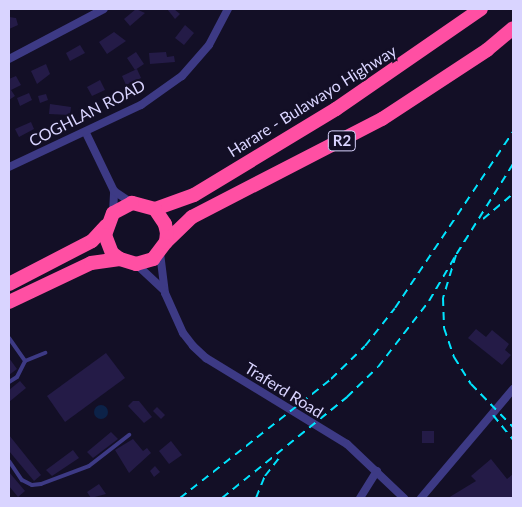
<!DOCTYPE html>
<style>
body{margin:0}
#map{position:relative;width:522px;height:507px;overflow:hidden;background:#130f26;font-family:Lato,sans-serif}
div>[style]{position:absolute}
.water>*{inset:0;background:#0c2248}
.round{border-radius:50%}
.building>*{inset:0;background:#241b47}
.lane>*{height:4px;margin:-2px;padding:0 2px;transform-origin:2px;border-radius:2px;background:#3d3a85}
.street>*{height:8px;margin:-4px;padding:0 4px;transform-origin:4px;border-radius:4px;background:#3d3a85}
.highway>*{height:14px;margin:-7px;padding:0 7px;transform-origin:7px;border-radius:7px;background:#ff4fa3}
.rail>*{height:2px;margin-top:-1px;transform-origin:0;background:repeating-linear-gradient(90deg,#00e5ff 0 8px,transparent 0 14px)}
span{translate:-50% -50%;white-space:nowrap;text-align:center;line-height:1.15;-webkit-text-stroke:4.5px #130f26;paint-order:stroke}
.shield-label span{padding:1px 4px;background:#130f26;border:1px solid;border-radius:4px;-webkit-text-stroke-width:0}
.shield-label{font-size:15px;color:#d9d4ff;font-weight:700}
.street-label{font-size:16px;color:#d9d4ff}
.frame{position:absolute;inset:0;border:10px solid #d9d4ff;pointer-events:none}
</style>
<div id="map">
<div class="water">
<div class="round" style="left:94px;top:405px;width:14px;height:14px"></div>
</div>
<div class="building">
<div style="clip-path:polygon(136px 9px,145px 13px,130px 26px,124px 19px)"></div>
<div style="clip-path:polygon(167px 9px,174px 9px,180px 14px,175px 19px)"></div>
<div style="clip-path:polygon(9px 17px,16px 18px,18px 25px,9px 29px)"></div>
<div style="clip-path:polygon(185px 25px,194px 33px,184px 45px,175px 38px)"></div>
<div style="clip-path:polygon(114px 32px,126px 41px,107px 54px,99px 42px)"></div>
<div style="clip-path:polygon(80px 45px,85px 53px,70px 61px,66px 53px)"></div>
<div style="clip-path:polygon(136px 52px,144px 64px,135px 70px,127px 58px)"></div>
<div style="clip-path:polygon(166px 52px,167px 57px,174px 56px,175px 62px,150px 64px,149px 53px)"></div>
<div style="clip-path:polygon(46px 64px,50px 74px,37px 84px,31px 71px)"></div>
<div style="clip-path:polygon(137px 69px,141px 78px,126px 85px,122px 76px)"></div>
<div style="clip-path:polygon(16px 76px,21px 85px,11px 90px,15px 96px,9px 100px,9px 79px)"></div>
<div style="clip-path:polygon(100px 80px,105px 90px,92px 96px,87px 87px)"></div>
<div style="clip-path:polygon(29px 93px,32px 100px,20px 106px,17px 98px)"></div>
<div style="clip-path:polygon(46px 94px,48px 100px,40px 103px,38px 96px)"></div>
<div style="clip-path:polygon(50px 104px,71px 107px,70px 115px,49px 114px)"></div>
<div style="clip-path:polygon(31px 122px,34px 129px,19px 137px,15px 129px)"></div>
<div style="clip-path:polygon(476px 329px,486px 337px,492px 330px,509px 344px,505px 350px,511px 355px,502px 365px,468px 338px)"></div>
<div style="clip-path:polygon(106px 353px,125px 378px,65px 422px,47px 396px)"></div>
<div style="clip-path:polygon(9px 358px,17px 369px,9px 375px)"></div>
<div style="clip-path:polygon(20px 381px,26px 388px,9px 402px,9px 390px)"></div>
<div style="clip-path:polygon(133px 401px,139px 401px,152px 417px,144px 423px,128px 406px)"></div>
<div style="clip-path:polygon(157px 407px,165px 415px,161px 419px,153px 411px)"></div>
<div style="clip-path:polygon(422px 431px,434px 431px,434px 443px,422px 443px)"></div>
<div style="clip-path:polygon(111px 432px,118px 439px,93px 458px,87px 452px)"></div>
<div style="clip-path:polygon(9px 435px,41px 475px,34px 481px,9px 451px)"></div>
<div style="clip-path:polygon(133px 439px,143px 451px,147px 448px,151px 453px,129px 473px,115px 450px)"></div>
<div style="clip-path:polygon(171px 441px,182px 455px,169px 464px,159px 451px)"></div>
<div style="clip-path:polygon(73px 450px,79px 458px,52px 476px,46px 470px)"></div>
<div style="clip-path:polygon(491px 459px,507px 479px,513px 474px,513px 498px,448px 498px,476px 481px,471px 476px)"></div>
<div style="clip-path:polygon(155px 466px,160px 472px,154px 477px,150px 471px)"></div>
<div style="clip-path:polygon(9px 472px,25px 491px,18px 497px,9px 486px)"></div>
<div style="clip-path:polygon(99px 484px,106px 494px,91px 498px,87px 492px)"></div>
</div>
<div class="lane">
<div style="left:9px;top:338px;width:28px;rotate:55deg"></div>
<div style="left:25px;top:361px;width:22px;rotate:-22deg"></div>
<div style="left:9px;top:382px;width:9px;rotate:-32deg"></div>
<div style="left:17px;top:377px;width:18px;rotate:-63deg"></div>
<div style="left:9px;top:461px;width:23px;rotate:56deg"></div>
<div style="left:22px;top:480px;width:11px;rotate:27deg"></div>
<div style="left:32px;top:485px;width:9px;rotate:-6deg"></div>
<div style="left:41px;top:484px;width:51px;rotate:-20.6deg"></div>
<div style="left:89px;top:466px;width:51px;rotate:-37.8deg"></div>
</div>
<div class="street">
<div style="left:9px;top:59px;width:107px;rotate:-27.8deg"></div>
<div style="left:86px;top:133px;width:64px;rotate:64.2deg"></div>
<div style="left:9px;top:167px;width:146px;rotate:-25.2deg"></div>
<div style="left:141px;top:105px;width:50px;rotate:-35.3deg"></div>
<div style="left:182px;top:76px;width:41px;rotate:-48.9deg"></div>
<div style="left:209px;top:45px;width:41px;rotate:-62.2deg"></div>
<div style="left:113px;top:213px;width:22px;rotate:-87deg"></div>
<div style="left:114px;top:191px;width:22px;rotate:34deg"></div>
<div style="left:160px;top:253px;width:40px;rotate:82.9deg"></div>
<div style="left:165px;top:293px;width:44px;rotate:65.8deg"></div>
<div style="left:183px;top:333px;width:16px;rotate:52deg"></div>
<div style="left:193px;top:346px;width:18px;rotate:43deg"></div>
<div style="left:206px;top:358px;width:165px;rotate:31.4deg"></div>
<div style="left:347px;top:444px;width:79px;rotate:43.5deg"></div>
<div style="left:136px;top:264px;width:37px;rotate:43deg"></div>
<div style="left:360px;top:498px;width:32px;rotate:-58deg"></div>
<div style="left:421px;top:498px;width:143px;rotate:-49.8deg"></div>
</div>
<div class="highway">
<div style="left:155px;top:209px;width:41px;rotate:-19.7deg"></div>
<div style="left:194px;top:195px;width:166px;rotate:-31.2deg"></div>
<div style="left:336px;top:109px;width:176px;rotate:-34.6deg"></div>
<div style="left:166px;top:242px;width:36px;rotate:-44deg"></div>
<div style="left:192px;top:217px;width:214px;rotate:-27.3deg"></div>
<div style="left:382px;top:119px;width:126px;rotate:-33.3deg"></div>
<div style="left:487px;top:50px;width:34px;rotate:-40deg"></div>
<div style="left:9px;top:284px;width:93px;rotate:-27.4deg"></div>
<div style="left:92px;top:241px;width:21px;rotate:-47deg"></div>
<div style="left:9px;top:302px;width:91px;rotate:-25.4deg"></div>
<div style="left:91px;top:263px;width:29px;rotate:-8deg"></div>
<div style="left:120px;top:259px;width:17px;rotate:17deg"></div>
<div style="left:136px;top:264px;width:18px;rotate:-16deg"></div>
<div style="left:153px;top:259px;width:21px;rotate:-53deg"></div>
<div style="left:166px;top:242px;width:9px;rotate:-84deg"></div>
<div style="left:167px;top:233px;width:9px;rotate:-103deg"></div>
<div style="left:165px;top:224px;width:18px;rotate:-124deg"></div>
<div style="left:155px;top:209px;width:24px;rotate:-165deg"></div>
<div style="left:132px;top:203px;width:21px;rotate:152deg"></div>
<div style="left:113px;top:213px;width:23px;rotate:110deg"></div>
<div style="left:105px;top:235px;width:19px;rotate:69deg"></div>
<div style="left:112px;top:253px;width:10px;rotate:37deg"></div>
</div>
<div class="rail">
<div style="left:513px;top:164px;width:107px;rotate:122.1deg"></div>
<div style="left:456px;top:255px;width:45px;rotate:106.8deg"></div>
<div style="left:443px;top:298px;width:30px;rotate:88deg"></div>
<div style="left:444px;top:328px;width:31px;rotate:71deg"></div>
<div style="left:454px;top:357px;width:32px;rotate:58deg"></div>
<div style="left:471px;top:384px;width:60px;rotate:45.7deg"></div>
<div style="left:483px;top:219px;width:39px;rotate:-40deg"></div>
<div style="left:493px;top:415px;width:32px;rotate:51deg"></div>
<div style="left:180px;top:498px;width:192px;rotate:-38.2deg"></div>
<div style="left:331px;top:379px;width:47px;rotate:-44.1deg"></div>
<div style="left:365px;top:346px;width:48px;rotate:-51.7deg"></div>
<div style="left:395px;top:308px;width:212px;rotate:-56.2deg"></div>
<div style="left:222px;top:498px;width:161px;rotate:-38.9deg"></div>
<div style="left:347px;top:397px;width:43px;rotate:-44.1deg"></div>
<div style="left:378px;top:367px;width:83px;rotate:-52.3deg"></div>
<div style="left:429px;top:301px;width:53px;rotate:-59.6deg"></div>
<div style="left:256px;top:498px;width:24px;rotate:-68deg"></div>
<div style="left:265px;top:476px;width:24px;rotate:-52deg"></div>
</div>
<div class="shield-label">
<span style="left:342px;top:141px">R2</span>
</div>
<div class="street-label">
<span style="left:312px;top:101px;rotate:-32deg">Harare - Bulawayo Highway</span>
<span style="left:87px;top:113px;rotate:-27deg">COGHLAN ROAD</span>
<span style="left:284px;top:390px;rotate:32deg">Traferd Road</span>
</div>
<div class="frame"></div>
</div>
